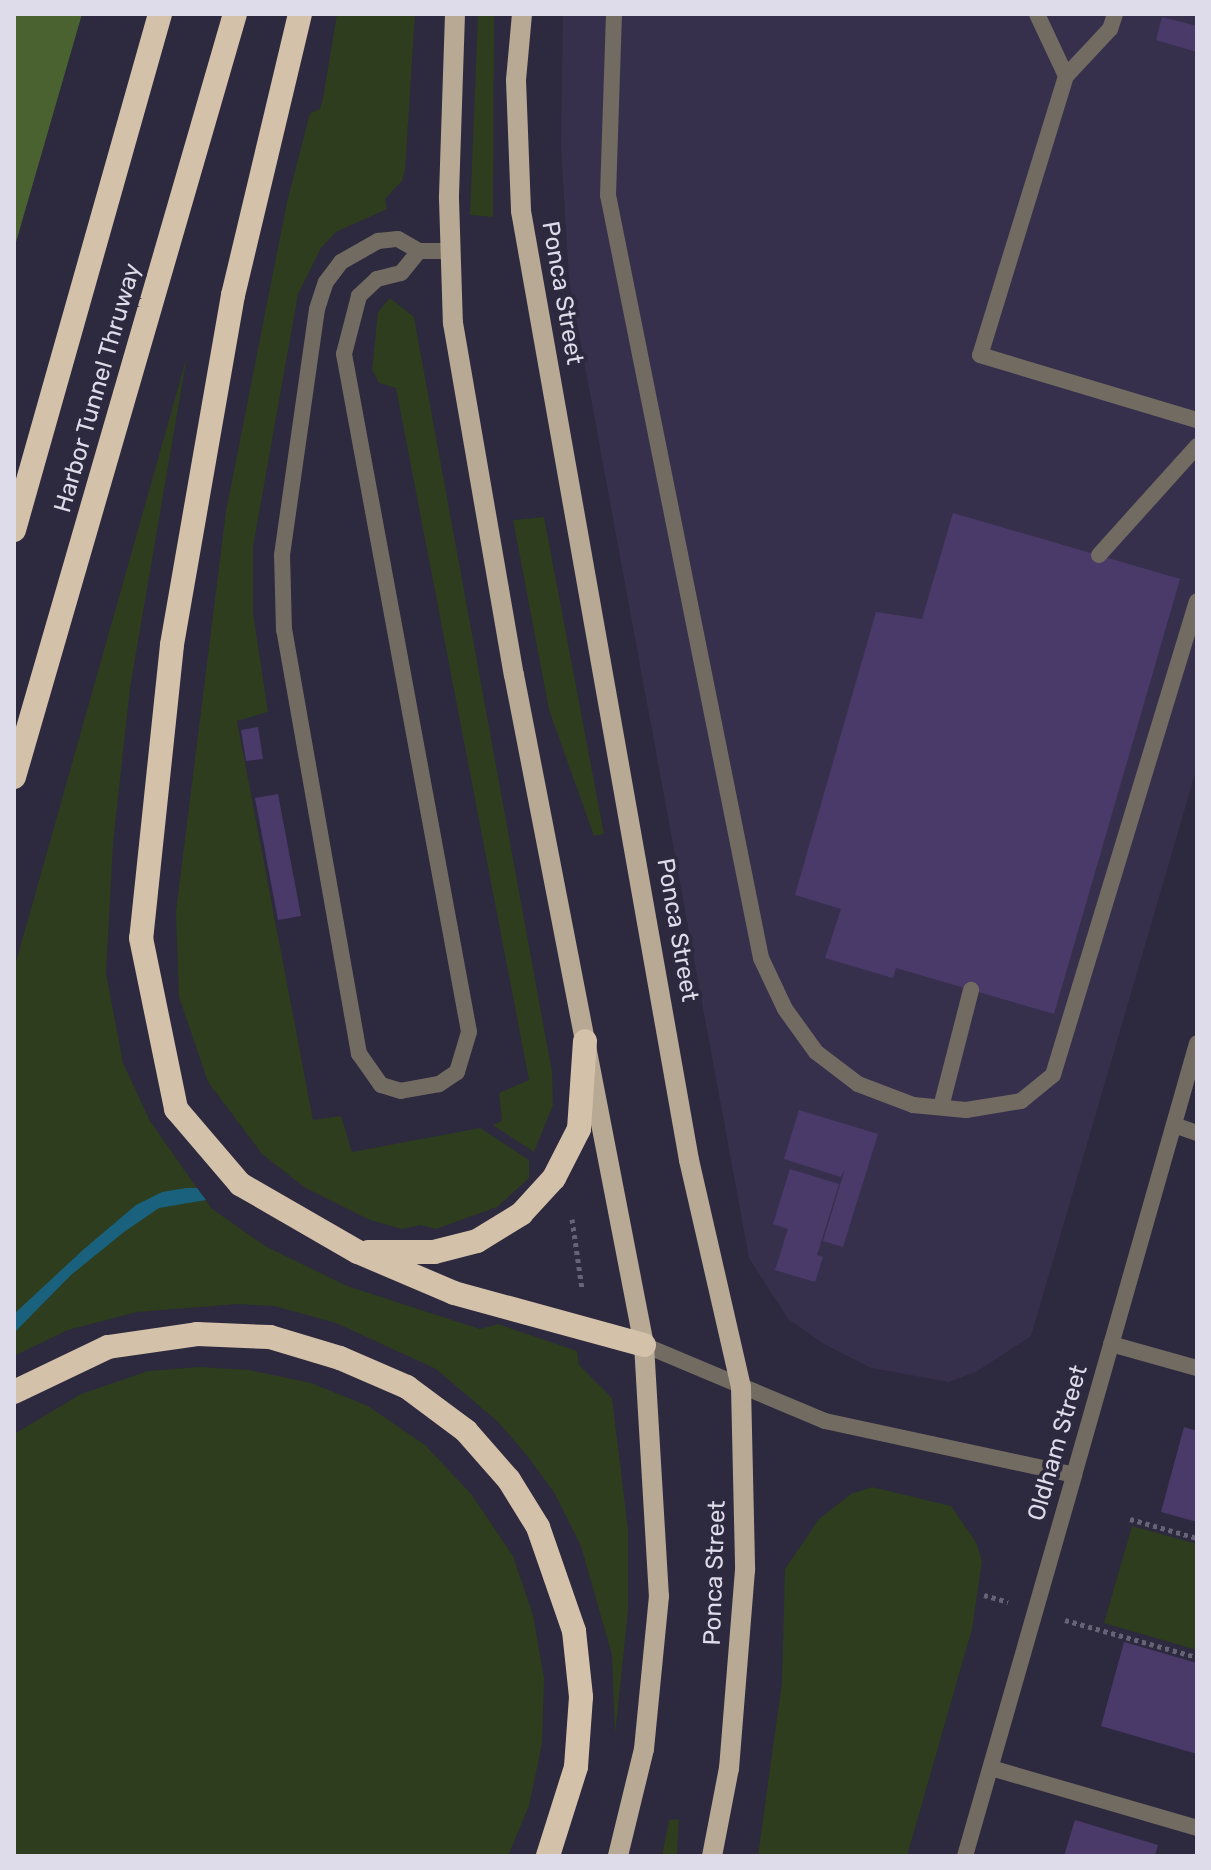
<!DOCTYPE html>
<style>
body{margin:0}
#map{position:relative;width:1211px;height:1870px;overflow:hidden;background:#2d293e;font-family:Rubik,sans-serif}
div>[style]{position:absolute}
.built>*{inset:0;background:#37304c}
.green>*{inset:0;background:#2d3d1d}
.forest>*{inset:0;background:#496230}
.water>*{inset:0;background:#19617c}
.building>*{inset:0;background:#4a3a6a}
.path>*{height:5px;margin-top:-2.5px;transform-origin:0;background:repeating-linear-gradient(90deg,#666376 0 4px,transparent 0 8px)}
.service>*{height:16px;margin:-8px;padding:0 8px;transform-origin:8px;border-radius:8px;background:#726b61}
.minor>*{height:16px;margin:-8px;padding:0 8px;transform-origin:8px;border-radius:8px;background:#726b61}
.tertiary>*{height:16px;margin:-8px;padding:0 8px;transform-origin:8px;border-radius:8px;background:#726b61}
.primary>*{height:20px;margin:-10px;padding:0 10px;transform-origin:10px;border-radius:10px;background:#b8a995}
.motorway>*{height:24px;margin:-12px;padding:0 12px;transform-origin:12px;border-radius:12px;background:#d4c1a9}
span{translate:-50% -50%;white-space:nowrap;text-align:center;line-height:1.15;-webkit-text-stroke:8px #2d293e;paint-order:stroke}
.street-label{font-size:24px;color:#dedcea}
.frame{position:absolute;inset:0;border:16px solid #dedcea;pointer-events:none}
</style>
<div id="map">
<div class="built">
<div style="clip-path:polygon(563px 14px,1197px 14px,1197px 767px,1031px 1336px,976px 1372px,949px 1382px,871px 1368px,824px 1344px,788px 1319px,749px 1258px,569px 279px,561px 147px)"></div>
</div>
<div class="green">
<div style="clip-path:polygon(337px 14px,415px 14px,405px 170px,402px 181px,385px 199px,387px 209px,336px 232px,321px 248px,298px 294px,253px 547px,253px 613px,268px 712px,237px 721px,313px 1120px,341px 1116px,352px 1152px,480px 1128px,529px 1160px,529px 1178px,497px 1207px,436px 1229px,421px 1225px,402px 1229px,370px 1220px,304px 1187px,262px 1154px,208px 1082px,179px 997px,176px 911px,226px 511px,287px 202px,310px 113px,320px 109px,323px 98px)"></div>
<div style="clip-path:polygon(478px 14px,494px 14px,493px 217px,470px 215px)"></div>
<div style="clip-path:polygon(390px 298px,414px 317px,552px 1072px,553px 1105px,534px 1152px,493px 1125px,502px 1121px,499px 1093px,529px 1080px,396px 388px,379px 383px,372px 370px,378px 312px)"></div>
<div style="clip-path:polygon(187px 356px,130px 688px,113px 844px,106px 973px,123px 1063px,150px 1121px,211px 1208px,265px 1246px,347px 1286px,480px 1329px,498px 1324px,577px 1351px,579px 1365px,612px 1398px,628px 1529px,628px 1611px,615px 1735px,612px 1655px,581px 1546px,555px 1494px,529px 1458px,498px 1422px,436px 1369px,336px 1323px,274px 1306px,237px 1304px,137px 1312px,68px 1330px,14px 1356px,14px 969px)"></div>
<div style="clip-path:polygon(544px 517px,604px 834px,594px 836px,549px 710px,513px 520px)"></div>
<div style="clip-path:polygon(199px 1367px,249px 1370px,311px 1383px,368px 1406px,425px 1445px,472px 1495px,513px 1556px,533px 1615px,544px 1678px,542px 1744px,529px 1806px,508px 1856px,14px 1856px,14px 1434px,81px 1394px,148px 1371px)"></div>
<div style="clip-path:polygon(872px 1487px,951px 1506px,976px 1542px,982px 1561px,972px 1629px,907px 1856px,758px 1856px,782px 1682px,785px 1569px,819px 1519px,851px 1494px)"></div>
<div style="clip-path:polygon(1132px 1526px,1197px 1544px,1197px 1650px,1104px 1623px)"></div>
<div style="clip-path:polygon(679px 1819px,677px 1856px,662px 1856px,669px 1820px)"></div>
</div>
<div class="forest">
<div style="clip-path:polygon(14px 14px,82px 14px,14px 249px)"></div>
</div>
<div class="water">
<div style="clip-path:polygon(186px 1188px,197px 1188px,206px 1200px,159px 1208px,124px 1232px,71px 1275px,14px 1333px,14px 1314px,84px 1249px,136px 1205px,162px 1192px)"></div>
</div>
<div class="building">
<div style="clip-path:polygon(1162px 17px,1197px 26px,1197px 52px,1156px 40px)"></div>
<div style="clip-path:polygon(953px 513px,1180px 579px,1054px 1014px,896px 968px,893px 978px,825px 958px,841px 909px,795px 895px,876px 612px,922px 619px)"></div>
<div style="clip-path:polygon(258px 727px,263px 759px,246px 761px,241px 730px)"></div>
<div style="clip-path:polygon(278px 794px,301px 916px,278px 920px,255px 798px)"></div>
<div style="clip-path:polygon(799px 1110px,878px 1134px,843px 1247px,823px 1241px,845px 1169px,841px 1177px,784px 1159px)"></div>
<div style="clip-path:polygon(790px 1169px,839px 1184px,817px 1255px,823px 1257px,815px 1282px,775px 1270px,788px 1229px,773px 1224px)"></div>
<div style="clip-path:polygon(1184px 1427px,1197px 1431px,1197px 1522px,1161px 1512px)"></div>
<div style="clip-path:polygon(1124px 1642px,1197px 1663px,1197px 1754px,1101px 1726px)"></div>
<div style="clip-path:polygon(1075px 1820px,1158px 1845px,1155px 1856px,1064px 1856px)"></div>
</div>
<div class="path">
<div style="left:572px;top:1219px;width:70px;rotate:81.8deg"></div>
<div style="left:1130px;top:1519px;width:70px;rotate:15.8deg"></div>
<div style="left:984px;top:1595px;width:25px;rotate:16deg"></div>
<div style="left:1065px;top:1620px;width:137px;rotate:15.7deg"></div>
</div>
<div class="service">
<div style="left:614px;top:14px;width:181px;rotate:91.9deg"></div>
<div style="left:608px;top:195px;width:778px;rotate:78.66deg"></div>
<div style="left:761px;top:958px;width:56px;rotate:64.8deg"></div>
<div style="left:785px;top:1009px;width:53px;rotate:54.2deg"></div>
<div style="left:816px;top:1052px;width:53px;rotate:37.3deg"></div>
<div style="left:858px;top:1084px;width:59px;rotate:20.9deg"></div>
<div style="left:913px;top:1105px;width:53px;rotate:5.4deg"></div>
<div style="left:966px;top:1110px;width:56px;rotate:-9.3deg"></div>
<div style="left:1021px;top:1101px;width:41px;rotate:-39.1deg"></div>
<div style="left:1053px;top:1075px;width:495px;rotate:-73.1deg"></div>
<div style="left:1037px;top:14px;width:68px;rotate:64.9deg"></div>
<div style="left:1115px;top:14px;width:16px;rotate:108deg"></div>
<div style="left:1110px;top:29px;width:64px;rotate:133.1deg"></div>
<div style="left:1066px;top:76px;width:292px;rotate:107.1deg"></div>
<div style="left:980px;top:355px;width:227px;rotate:16.7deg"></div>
<div style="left:419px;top:251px;width:28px;rotate:129deg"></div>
<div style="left:401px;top:273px;width:25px;rotate:166deg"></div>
<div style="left:377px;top:279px;width:25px;rotate:137deg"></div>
<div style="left:359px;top:296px;width:60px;rotate:104.5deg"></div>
<div style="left:344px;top:354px;width:689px;rotate:79.55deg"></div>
<div style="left:469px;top:1032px;width:42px;rotate:106.7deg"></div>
<div style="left:457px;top:1072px;width:22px;rotate:146deg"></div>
<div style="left:439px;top:1084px;width:39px;rotate:170deg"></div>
<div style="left:401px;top:1091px;width:21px;rotate:-163deg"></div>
<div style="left:381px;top:1085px;width:38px;rotate:-125deg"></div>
<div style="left:359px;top:1054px;width:431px;rotate:-100deg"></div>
<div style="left:284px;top:630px;width:75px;rotate:-91.5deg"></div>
<div style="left:282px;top:555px;width:248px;rotate:-81.9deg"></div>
<div style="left:317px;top:309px;width:28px;rotate:-72deg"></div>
<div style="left:326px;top:282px;width:25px;rotate:-53deg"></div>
<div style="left:341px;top:262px;width:43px;rotate:-29.6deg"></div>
<div style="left:378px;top:241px;width:20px;rotate:-6deg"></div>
<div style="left:398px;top:239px;width:24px;rotate:30deg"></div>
<div style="left:419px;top:251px;width:31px"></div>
<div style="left:1099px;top:555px;width:147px;rotate:-48deg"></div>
<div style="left:941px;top:1107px;width:121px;rotate:-75.6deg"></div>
<div style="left:1174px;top:1125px;width:24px;rotate:19deg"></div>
<div style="left:1111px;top:1344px;width:89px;rotate:15.6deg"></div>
<div style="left:991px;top:1768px;width:215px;rotate:16.2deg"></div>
</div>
<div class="minor">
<div style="left:965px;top:1856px;width:396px;rotate:-74deg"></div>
</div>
<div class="tertiary">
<div style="left:644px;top:1345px;width:196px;rotate:22.8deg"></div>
<div style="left:825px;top:1421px;width:255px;rotate:12.2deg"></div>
<div style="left:1074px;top:1475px;width:449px;rotate:-74.1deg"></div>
</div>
<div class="primary">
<div style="left:455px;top:14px;width:185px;rotate:91.9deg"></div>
<div style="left:449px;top:199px;width:124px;rotate:88.2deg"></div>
<div style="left:453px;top:323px;width:357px;rotate:80.2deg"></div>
<div style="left:514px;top:675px;width:682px;rotate:79.02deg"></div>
<div style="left:644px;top:1345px;width:251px;rotate:86.6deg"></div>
<div style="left:659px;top:1596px;width:154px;rotate:95.6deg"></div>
<div style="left:644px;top:1749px;width:110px;rotate:103.7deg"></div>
<div style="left:522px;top:14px;width:66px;rotate:95.2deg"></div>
<div style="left:516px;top:80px;width:131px;rotate:87.8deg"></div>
<div style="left:521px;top:211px;width:964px;rotate:79.96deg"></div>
<div style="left:689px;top:1160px;width:233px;rotate:77.1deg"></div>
<div style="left:741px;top:1387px;width:183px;rotate:88.7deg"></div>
<div style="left:745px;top:1570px;width:199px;rotate:94.6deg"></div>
<div style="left:729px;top:1768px;width:90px;rotate:100.9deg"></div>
</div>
<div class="motorway">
<div style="left:300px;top:14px;width:289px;rotate:103.4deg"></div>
<div style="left:233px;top:295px;width:355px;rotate:99.9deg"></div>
<div style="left:172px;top:645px;width:295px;rotate:96deg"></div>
<div style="left:141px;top:938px;width:175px;rotate:78.4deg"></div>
<div style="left:176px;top:1109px;width:99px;rotate:49.5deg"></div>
<div style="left:240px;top:1184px;width:136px;rotate:30deg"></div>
<div style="left:358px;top:1252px;width:104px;rotate:23.1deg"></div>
<div style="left:454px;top:1293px;width:197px;rotate:15.3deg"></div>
<div style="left:14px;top:530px;width:536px;rotate:-74.2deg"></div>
<div style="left:14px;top:777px;width:794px;rotate:-73.85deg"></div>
<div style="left:368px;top:1252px;width:66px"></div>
<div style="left:434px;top:1252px;width:44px;rotate:-14.3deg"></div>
<div style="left:477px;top:1241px;width:52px;rotate:-31.5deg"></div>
<div style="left:521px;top:1214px;width:49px;rotate:-47.5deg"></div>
<div style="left:554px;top:1178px;width:55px;rotate:-63deg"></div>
<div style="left:579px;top:1129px;width:88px;rotate:-86.1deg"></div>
<div style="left:14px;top:1392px;width:104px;rotate:-25.6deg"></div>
<div style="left:108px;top:1347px;width:90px;rotate:-8.3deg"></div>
<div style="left:197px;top:1334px;width:73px;rotate:2.4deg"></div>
<div style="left:270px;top:1337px;width:73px;rotate:16.7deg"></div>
<div style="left:340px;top:1358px;width:73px;rotate:23.4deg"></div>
<div style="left:407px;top:1387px;width:74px;rotate:36.7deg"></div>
<div style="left:466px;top:1431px;width:65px;rotate:48.7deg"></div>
<div style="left:509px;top:1480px;width:55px;rotate:58.3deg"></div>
<div style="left:538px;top:1527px;width:110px;rotate:70.9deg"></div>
<div style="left:574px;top:1631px;width:66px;rotate:83.9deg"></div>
<div style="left:581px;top:1697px;width:70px;rotate:94.1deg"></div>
<div style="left:576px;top:1767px;width:93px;rotate:107.5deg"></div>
</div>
<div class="street-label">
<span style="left:562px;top:293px;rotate:80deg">Ponca Street</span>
<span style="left:98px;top:388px;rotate:-74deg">Harbor Tunnel Thruway</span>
<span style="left:677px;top:930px;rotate:80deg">Ponca Street</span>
<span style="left:1058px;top:1443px;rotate:-74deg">Oldham Street</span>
<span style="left:715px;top:1573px;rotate:-88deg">Ponca Street</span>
</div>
<div class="frame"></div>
</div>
